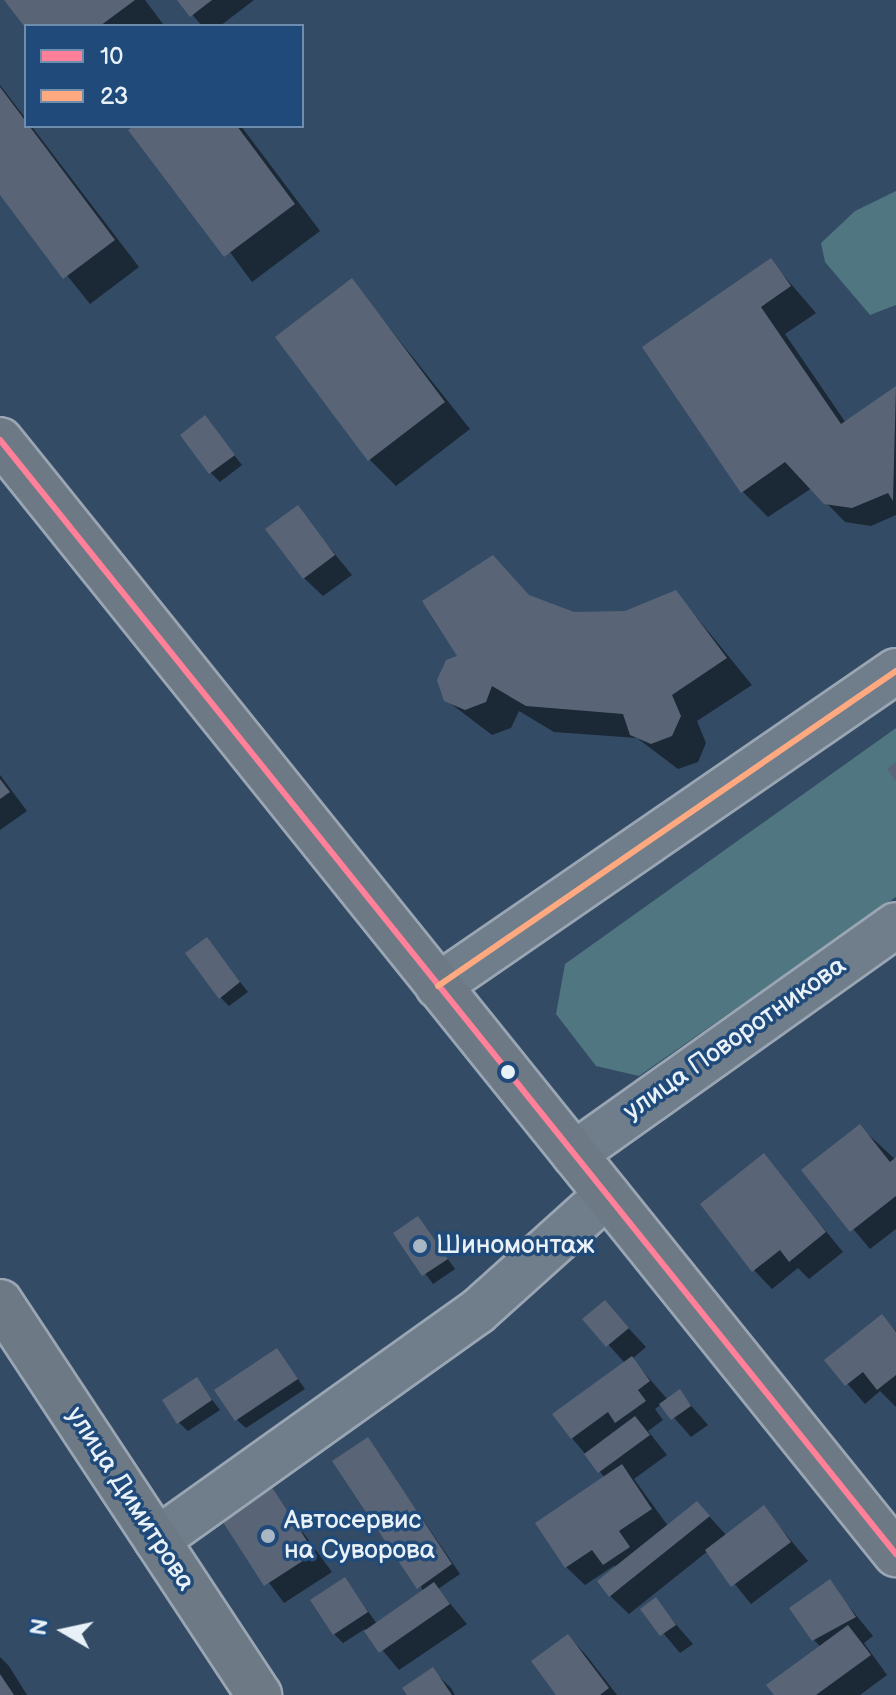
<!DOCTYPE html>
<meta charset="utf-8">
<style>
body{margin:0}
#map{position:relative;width:896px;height:1695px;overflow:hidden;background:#344b65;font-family:"Balsamiq Sans",sans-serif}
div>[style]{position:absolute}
.green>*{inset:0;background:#4f7681}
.shadow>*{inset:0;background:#0007}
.building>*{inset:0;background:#596576}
.roads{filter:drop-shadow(2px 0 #9aa6b3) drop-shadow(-2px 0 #9aa6b3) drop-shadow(0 2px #9aa6b3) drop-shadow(0 -2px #9aa6b3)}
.minor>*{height:44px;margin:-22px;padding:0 22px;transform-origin:22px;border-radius:22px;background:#707e8c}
.major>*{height:44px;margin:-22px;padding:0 22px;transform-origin:22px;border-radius:22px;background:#6d7a86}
.bus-1>*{height:6px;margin:-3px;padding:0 3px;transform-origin:3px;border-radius:3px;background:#ff8098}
.bus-2>*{height:6px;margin:-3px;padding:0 3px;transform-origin:3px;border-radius:3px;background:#ffa980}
.dots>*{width:22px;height:22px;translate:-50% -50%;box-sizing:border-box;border:4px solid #1f4a7a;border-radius:50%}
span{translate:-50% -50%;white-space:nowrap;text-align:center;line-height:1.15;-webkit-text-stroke:7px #1f4a7a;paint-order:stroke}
.street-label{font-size:26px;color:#e8f1f8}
.poi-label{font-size:26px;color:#e8f1f8}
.left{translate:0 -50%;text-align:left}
.legend{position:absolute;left:24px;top:24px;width:280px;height:104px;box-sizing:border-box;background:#1f4a7a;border:2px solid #6f8dac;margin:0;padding:10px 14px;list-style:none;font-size:24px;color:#e8f1f8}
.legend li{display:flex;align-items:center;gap:16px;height:40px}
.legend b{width:40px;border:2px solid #6f8dac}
.north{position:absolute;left:24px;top:1591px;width:80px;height:80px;-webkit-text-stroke:6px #1f4a7a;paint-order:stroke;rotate:279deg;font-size:22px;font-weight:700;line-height:32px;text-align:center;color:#e8f1f8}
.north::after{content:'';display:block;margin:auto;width:28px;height:36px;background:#e8f1f8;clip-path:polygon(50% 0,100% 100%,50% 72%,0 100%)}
</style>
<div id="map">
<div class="green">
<div style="clip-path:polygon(896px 191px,896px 305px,870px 315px,825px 262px,821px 243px,855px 211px)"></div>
<div style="clip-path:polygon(896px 728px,896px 897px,639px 1076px,596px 1066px,556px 1014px,565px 964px)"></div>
</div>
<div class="shadow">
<div style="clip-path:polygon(7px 0,145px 0,163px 24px,26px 26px)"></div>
<div style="clip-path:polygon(180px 0,254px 0,220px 26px,202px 26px)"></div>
<div style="clip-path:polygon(0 85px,139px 267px,90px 304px,0 192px)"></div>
<div style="clip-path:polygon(137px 126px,241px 126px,320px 231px,252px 282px)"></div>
<div style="clip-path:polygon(771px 261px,816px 313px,785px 334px,846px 423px,896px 389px,896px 515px,871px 526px,845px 522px,812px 488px,768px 517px,742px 491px,644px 348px)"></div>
<div style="clip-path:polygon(352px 281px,470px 429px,396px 486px,370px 460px)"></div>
<div style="clip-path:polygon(205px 418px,242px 465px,220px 482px,211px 473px)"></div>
<div style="clip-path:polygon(297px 508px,352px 575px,323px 596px,304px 578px)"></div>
<div style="clip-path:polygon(676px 592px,752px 685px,697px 721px,706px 743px,698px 762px,678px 769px,637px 738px,554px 732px,519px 711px,511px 728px,492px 735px,446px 700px,460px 657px,532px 598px,574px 614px,626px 613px)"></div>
<div style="clip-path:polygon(0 775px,27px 811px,0 830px)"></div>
<div style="clip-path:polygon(206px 939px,248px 992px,229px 1006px,220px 997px)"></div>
<div style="clip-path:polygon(860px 1127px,896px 1160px,896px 1229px,870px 1249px,804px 1170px)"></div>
<div style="clip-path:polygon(764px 1156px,843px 1252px,809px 1279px,798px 1268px,772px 1289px,754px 1270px)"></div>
<div style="clip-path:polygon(418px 1218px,455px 1269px,433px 1284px,396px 1233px)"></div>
<div style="clip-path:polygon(605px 1303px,646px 1347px,632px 1359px,668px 1400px,679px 1392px,708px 1425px,691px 1437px,662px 1404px,655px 1409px,663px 1420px,648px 1431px,667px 1455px,634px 1479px,668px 1526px,697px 1503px,727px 1536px,764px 1508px,808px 1561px,751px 1604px,708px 1551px,629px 1614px,610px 1596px,615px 1565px,585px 1585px,566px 1567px,605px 1478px,572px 1438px,625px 1363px,585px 1319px)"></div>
<div style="clip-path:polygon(882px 1317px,896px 1331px,896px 1407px,880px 1391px,865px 1404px,827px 1360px)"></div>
<div style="clip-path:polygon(277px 1350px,305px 1389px,246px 1428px,236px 1419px)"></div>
<div style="clip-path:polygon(196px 1379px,220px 1410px,188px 1431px,178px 1422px)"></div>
<div style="clip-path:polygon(368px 1439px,460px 1574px,438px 1589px,467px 1624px,399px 1670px,365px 1629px,343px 1643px,334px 1634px,345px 1579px,377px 1624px,423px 1592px)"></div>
<div style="clip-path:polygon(271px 1489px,332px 1572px,284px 1603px,223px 1520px)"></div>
<div style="clip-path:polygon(829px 1582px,873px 1636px,864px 1643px,887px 1675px,860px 1695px,776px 1695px,821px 1647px,814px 1640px)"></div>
<div style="clip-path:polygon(655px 1600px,693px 1644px,680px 1653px,643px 1609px)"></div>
<div style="clip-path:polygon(568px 1636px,586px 1655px,617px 1695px,558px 1695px)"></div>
<div style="clip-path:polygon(0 1657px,9px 1666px,27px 1695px,0 1695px)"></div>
<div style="clip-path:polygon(432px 1670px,451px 1688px,455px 1695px,410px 1695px)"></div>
</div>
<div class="building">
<div style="clip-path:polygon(4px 0,135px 0,100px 26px,24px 26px)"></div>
<div style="clip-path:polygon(177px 0,212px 0,190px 17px)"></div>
<div style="clip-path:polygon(0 87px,115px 240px,63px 279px,0 195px)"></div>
<div style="clip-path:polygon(134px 126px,237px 126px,295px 204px,224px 257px,128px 130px)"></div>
<div style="clip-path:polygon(771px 258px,791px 286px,761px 307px,841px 424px,896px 386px,893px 501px,888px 493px,852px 508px,824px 504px,785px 462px,741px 493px,642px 347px)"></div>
<div style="clip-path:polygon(352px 278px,445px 402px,368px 461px,275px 337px)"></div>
<div style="clip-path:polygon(205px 415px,235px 455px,209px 474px,180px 435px)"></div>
<div style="clip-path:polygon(298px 505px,335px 555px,303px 579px,265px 529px)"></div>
<div style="clip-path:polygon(493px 555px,529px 595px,574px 612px,625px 611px,676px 590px,727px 658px,672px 695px,681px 716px,672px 736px,651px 744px,630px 735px,623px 714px,526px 706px,492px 686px,486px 702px,465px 710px,444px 701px,437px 680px,446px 660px,457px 656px,422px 601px)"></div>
<div style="clip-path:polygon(896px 762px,896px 781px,887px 769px)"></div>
<div style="clip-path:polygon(0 779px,10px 792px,0 799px)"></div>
<div style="clip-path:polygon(207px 937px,240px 982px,219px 999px,185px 953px)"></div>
<div style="clip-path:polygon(860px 1124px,890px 1162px,896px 1157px,896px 1196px,850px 1232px,801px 1170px)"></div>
<div style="clip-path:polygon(764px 1153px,826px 1232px,789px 1262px,780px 1250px,752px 1272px,700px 1204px)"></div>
<div style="clip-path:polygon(418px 1216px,448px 1259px,422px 1276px,393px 1233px)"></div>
<div style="clip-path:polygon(605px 1300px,629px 1328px,606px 1347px,582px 1319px)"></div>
<div style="clip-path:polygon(882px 1314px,896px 1332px,896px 1375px,877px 1390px,863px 1372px,845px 1386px,824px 1360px)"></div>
<div style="clip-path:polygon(277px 1348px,298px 1379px,235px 1421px,214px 1390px)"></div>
<div style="clip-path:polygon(632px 1356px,650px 1381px,638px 1390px,646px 1401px,615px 1423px,608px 1412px,571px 1439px,552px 1414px)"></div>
<div style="clip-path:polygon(197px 1377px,212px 1400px,177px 1424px,162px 1400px)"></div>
<div style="clip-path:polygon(680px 1389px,691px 1406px,671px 1420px,659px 1404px)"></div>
<div style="clip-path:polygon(635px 1416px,650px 1435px,598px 1473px,584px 1454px)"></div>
<div style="clip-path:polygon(368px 1437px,452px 1564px,417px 1589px,332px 1461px)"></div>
<div style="clip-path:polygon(622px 1464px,652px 1509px,619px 1531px,630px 1547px,603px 1565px,592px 1550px,565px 1568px,535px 1523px)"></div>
<div style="clip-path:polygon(271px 1486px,315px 1553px,264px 1586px,221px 1519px)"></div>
<div style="clip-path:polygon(697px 1501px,710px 1516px,609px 1597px,597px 1581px)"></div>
<div style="clip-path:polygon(764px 1505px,791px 1542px,731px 1587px,705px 1550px)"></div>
<div style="clip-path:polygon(345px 1577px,368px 1612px,333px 1635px,310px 1600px)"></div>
<div style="clip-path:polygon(830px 1579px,856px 1617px,812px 1641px,789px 1608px)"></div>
<div style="clip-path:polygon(434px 1582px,450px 1604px,379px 1653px,364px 1631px)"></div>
<div style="clip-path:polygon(656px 1597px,676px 1625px,660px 1636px,640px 1609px)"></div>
<div style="clip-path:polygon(848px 1625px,871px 1655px,816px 1695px,774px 1695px,766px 1685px)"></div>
<div style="clip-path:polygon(568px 1634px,609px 1688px,600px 1695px,556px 1695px,531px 1661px)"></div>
<div style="clip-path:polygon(433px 1667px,452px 1695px,407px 1695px,402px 1688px)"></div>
<div style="clip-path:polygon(0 1674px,14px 1695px,0 1695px)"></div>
</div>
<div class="roads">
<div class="minor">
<div style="left:438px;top:986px;width:556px;rotate:-34.52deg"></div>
<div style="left:574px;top:1154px;width:395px;rotate:-35.4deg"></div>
<div style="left:157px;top:1540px;width:393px;rotate:-35.5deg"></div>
<div style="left:477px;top:1312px;width:175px;rotate:-42deg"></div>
</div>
<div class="major">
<div style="left:0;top:440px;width:1430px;rotate:51.19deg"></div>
<div style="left:0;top:1302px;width:471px;rotate:56.6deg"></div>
</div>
</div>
<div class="bus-1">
<div style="left:0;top:440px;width:1430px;rotate:51.19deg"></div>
</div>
<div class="bus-2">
<div style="left:438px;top:986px;width:556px;rotate:-34.52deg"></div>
</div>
<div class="dots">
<div style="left:508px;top:1072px;background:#e8f1f8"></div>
<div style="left:420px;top:1246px;background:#a9b7c5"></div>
<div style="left:268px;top:1536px;background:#a9b7c5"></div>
</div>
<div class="street-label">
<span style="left:735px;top:1039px;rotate:-35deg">улица Поворотникова</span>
<span style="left:130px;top:1499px;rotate:57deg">улица Димитрова</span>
</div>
<div class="poi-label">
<span class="left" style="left:436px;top:1246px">Шиномонтаж</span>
<span class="left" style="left:284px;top:1536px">Автосервис<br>на Суворова</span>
</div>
<ul class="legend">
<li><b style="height:10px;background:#ff8098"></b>10</li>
<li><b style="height:10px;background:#ffa980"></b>23</li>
</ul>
<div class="north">N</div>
</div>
